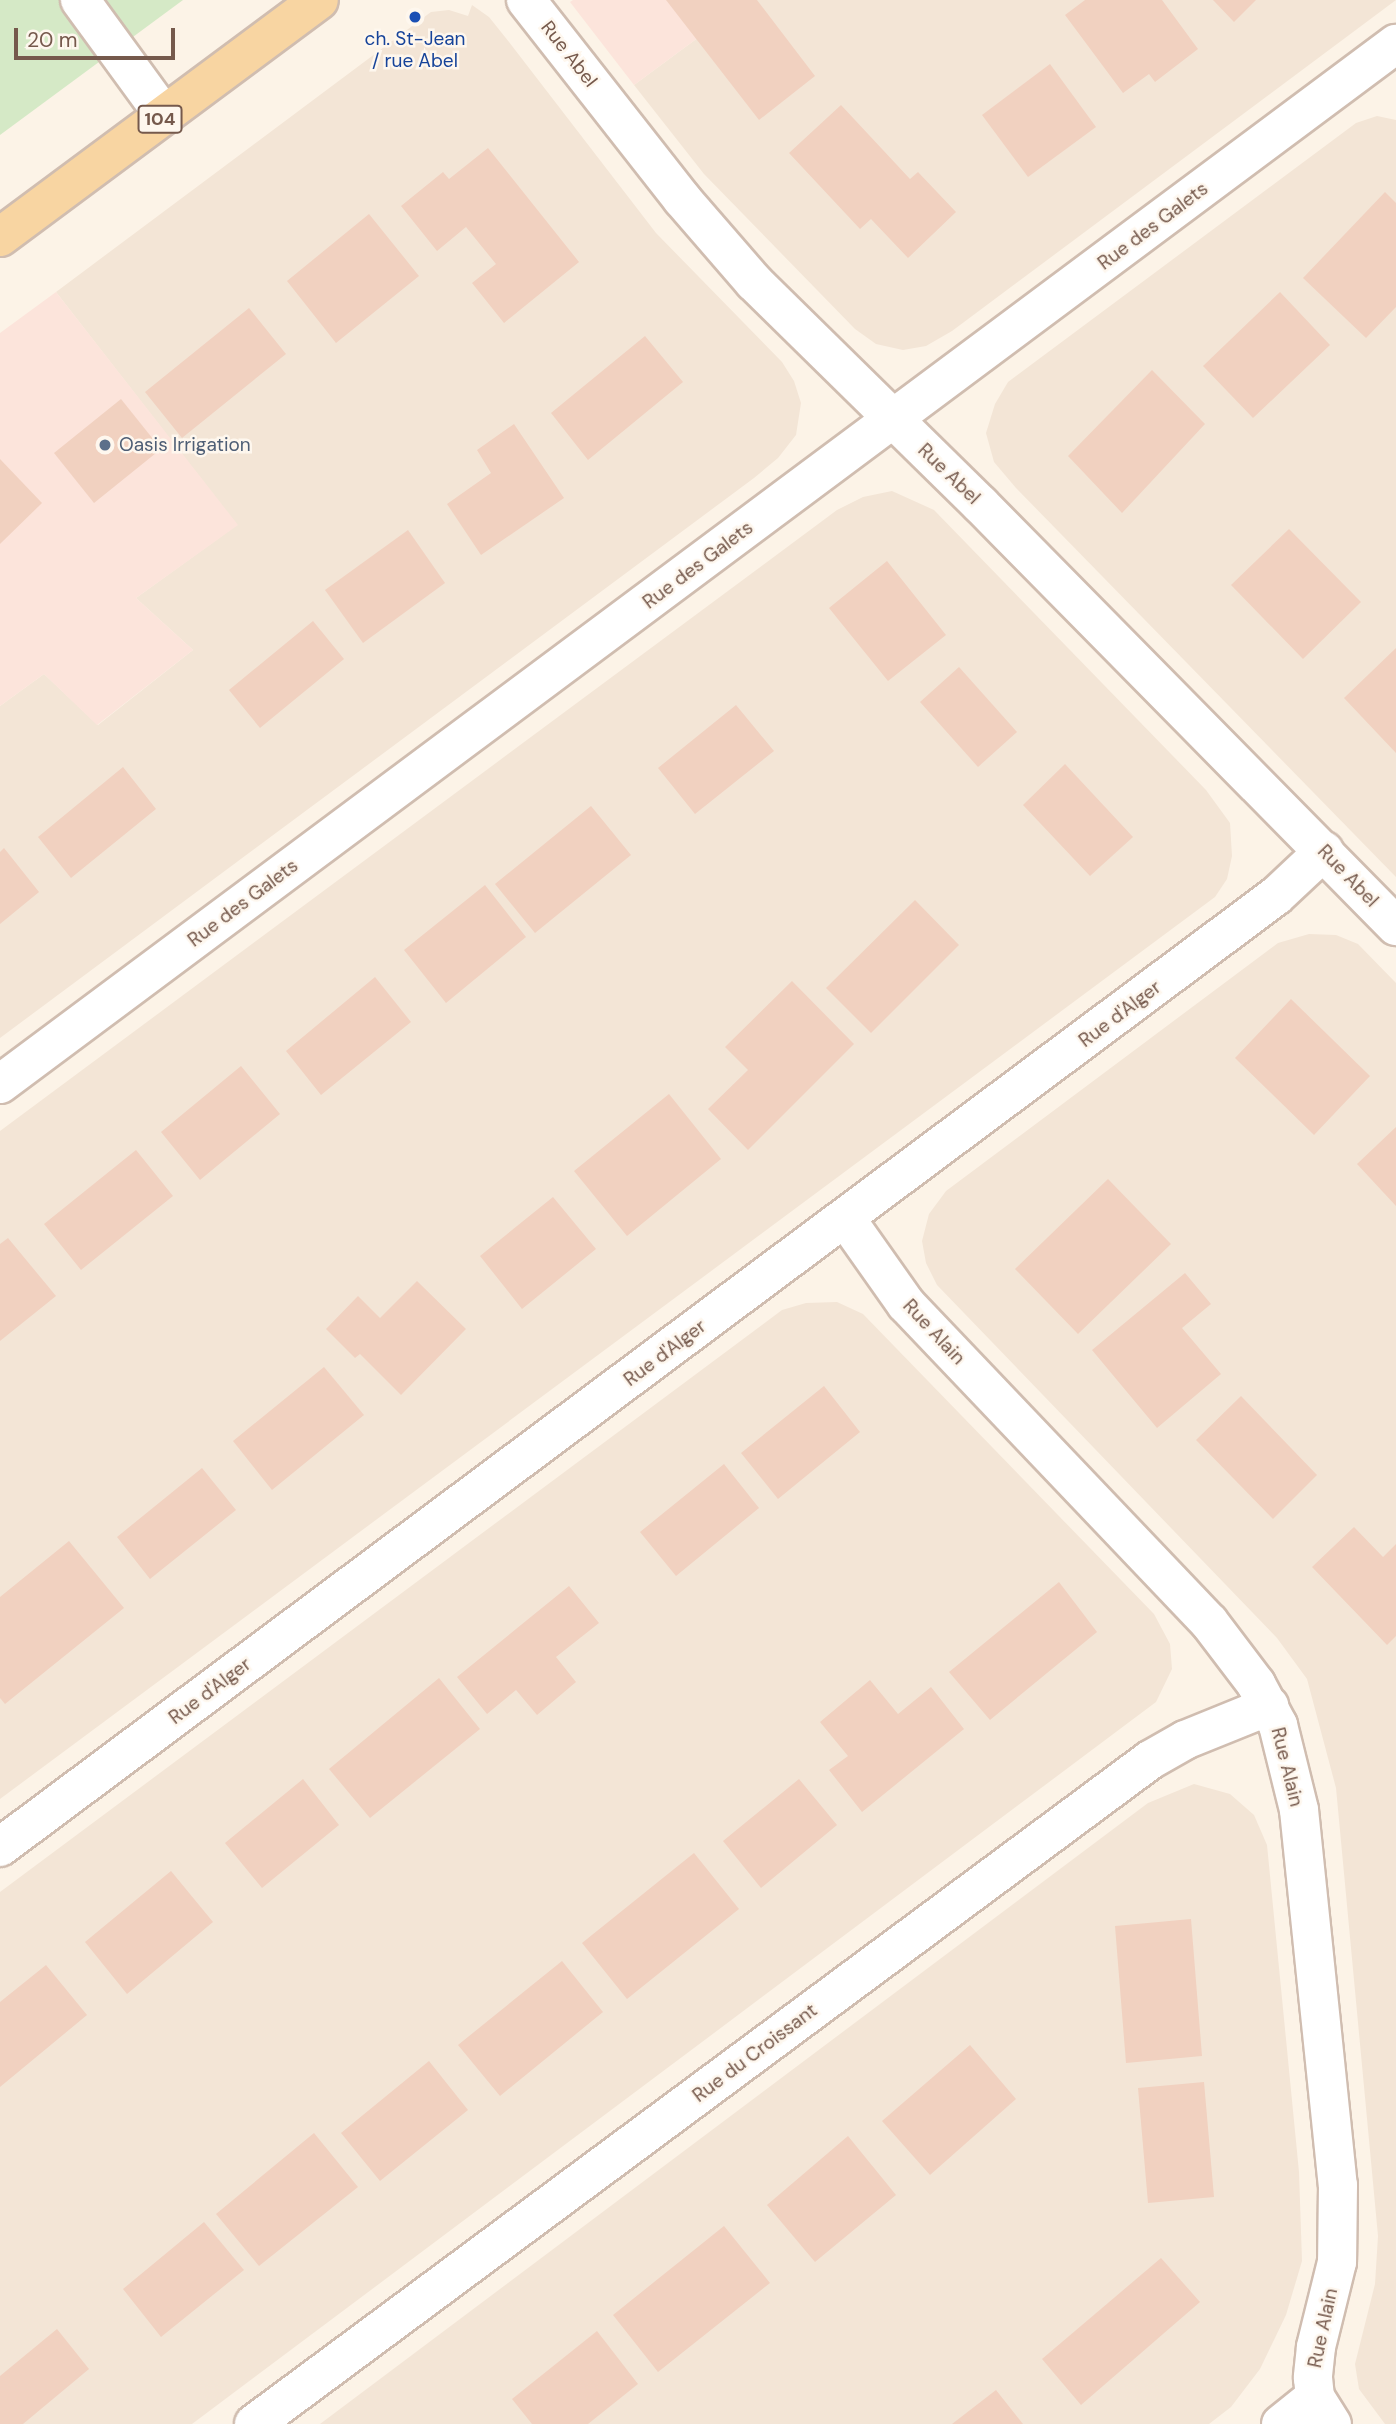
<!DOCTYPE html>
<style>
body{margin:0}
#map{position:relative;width:1396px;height:2424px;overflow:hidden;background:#fcf3e7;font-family:"DM Sans",sans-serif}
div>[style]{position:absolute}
.residential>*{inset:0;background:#f3e5d6}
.commercial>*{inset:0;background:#fce4db}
.green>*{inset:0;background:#d5e9c6}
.building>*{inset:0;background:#f1d1c0}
.roads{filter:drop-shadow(2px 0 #d0bdb0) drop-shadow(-2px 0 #d0bdb0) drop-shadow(0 2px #d0bdb0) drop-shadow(0 -2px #d0bdb0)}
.minor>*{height:38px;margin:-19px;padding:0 19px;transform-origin:19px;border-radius:19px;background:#fff}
.major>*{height:38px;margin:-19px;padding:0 19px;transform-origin:19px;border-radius:19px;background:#f8d5a2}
.dots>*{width:19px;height:19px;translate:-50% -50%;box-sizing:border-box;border:4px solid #fef7ee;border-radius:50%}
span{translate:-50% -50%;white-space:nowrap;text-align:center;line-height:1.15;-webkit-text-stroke:5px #fef7ee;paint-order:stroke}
.shield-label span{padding:2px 5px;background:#fef7ee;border:2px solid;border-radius:5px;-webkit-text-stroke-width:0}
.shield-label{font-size:18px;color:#75594c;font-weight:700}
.transit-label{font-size:19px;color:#164399}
.street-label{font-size:19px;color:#75594c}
.service-label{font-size:19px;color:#4e5e75}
.left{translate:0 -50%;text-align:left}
.scale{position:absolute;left:14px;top:28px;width:161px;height:32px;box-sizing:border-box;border:4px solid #75594c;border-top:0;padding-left:9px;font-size:21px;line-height:24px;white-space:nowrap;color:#75594c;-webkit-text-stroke:5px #fef7ee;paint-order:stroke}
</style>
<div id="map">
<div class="residential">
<div style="clip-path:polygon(749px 0,1396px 0,952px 331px,926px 346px,903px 350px,876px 344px,855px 329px,704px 174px,634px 85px)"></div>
<div style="clip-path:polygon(472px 5px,489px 17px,509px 42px,656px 233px,782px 362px,794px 381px,801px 403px,796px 435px,778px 458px,754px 478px,0 1038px,0 706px,44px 674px,98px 725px,193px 650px,136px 598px,237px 525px,56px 292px,431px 12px,449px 10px,468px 16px)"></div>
<div style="clip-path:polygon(1377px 116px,1396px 120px,1396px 877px,1016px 488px,994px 462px,986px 433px,995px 404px,1008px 382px,1356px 123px)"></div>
<div style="clip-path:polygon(892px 491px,934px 510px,1206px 790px,1230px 823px,1232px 856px,1227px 879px,1215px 897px,0 1799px,0 1131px,837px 510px,863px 497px)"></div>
<div style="clip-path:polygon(1309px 934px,1336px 935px,1358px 944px,1396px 983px,1396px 2424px,1385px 2424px,1359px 2389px,1355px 2364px,1375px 2284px,1378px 2236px,1336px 1788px,1307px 1679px,1277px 1638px,937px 1285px,926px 1263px,922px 1241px,929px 1214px,946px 1191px,1278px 943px)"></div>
<div style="clip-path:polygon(837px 1302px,863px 1314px,1154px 1614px,1170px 1644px,1172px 1669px,1156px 1702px,192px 2424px,0 2424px,0 1892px,782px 1310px,806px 1303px)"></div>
<div style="clip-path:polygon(1194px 1784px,1230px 1794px,1254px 1815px,1267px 1845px,1299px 2172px,1302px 2261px,1286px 2315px,1260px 2369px,1231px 2407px,1209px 2424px,320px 2424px,1148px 1803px)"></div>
</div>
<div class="commercial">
<div style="clip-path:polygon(573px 0,749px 0,634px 85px,570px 2px)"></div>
<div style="clip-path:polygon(56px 292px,238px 525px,136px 598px,193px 650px,97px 725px,44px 674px,0 706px,0 333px)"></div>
</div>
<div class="green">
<div style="clip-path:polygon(0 0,183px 0,0 135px)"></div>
</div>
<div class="building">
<div style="clip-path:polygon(666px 0,757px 0,815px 76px,759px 120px)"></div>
<div style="clip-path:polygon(1085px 0,1162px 0,1198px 49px,1155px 82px,1149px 74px,1123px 93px,1065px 15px)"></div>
<div style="clip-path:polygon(1213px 0,1256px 0,1234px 22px)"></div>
<div style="clip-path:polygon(1050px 64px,1096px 127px,1028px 177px,982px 115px)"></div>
<div style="clip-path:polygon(841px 105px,910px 179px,918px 172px,956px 212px,908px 258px,871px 219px,860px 229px,789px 153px)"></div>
<div style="clip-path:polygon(488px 148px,579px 262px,504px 323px,472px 283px,496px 264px,466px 227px,437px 251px,401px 206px,443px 172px,449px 179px)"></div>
<div style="clip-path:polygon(1385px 192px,1396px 203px,1396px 307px,1366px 338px,1303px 278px)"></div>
<div style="clip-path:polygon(369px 214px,419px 276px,336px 343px,287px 281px)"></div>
<div style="clip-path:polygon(1280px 292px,1330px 345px,1253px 418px,1203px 366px)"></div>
<div style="clip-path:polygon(249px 308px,286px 354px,182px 438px,145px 392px)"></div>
<div style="clip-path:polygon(645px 336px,683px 382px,588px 460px,551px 413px)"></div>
<div style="clip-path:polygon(1152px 370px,1205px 424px,1122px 513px,1068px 456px)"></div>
<div style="clip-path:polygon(121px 399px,161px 449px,94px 503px,54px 453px)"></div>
<div style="clip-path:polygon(514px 424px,564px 498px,481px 555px,447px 504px,491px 473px,477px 450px)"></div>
<div style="clip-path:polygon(0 459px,42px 503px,0 544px)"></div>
<div style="clip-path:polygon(1289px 529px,1361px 602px,1303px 659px,1231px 585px)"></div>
<div style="clip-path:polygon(408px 530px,445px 583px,363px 643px,325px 590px)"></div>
<div style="clip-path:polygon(887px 561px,946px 635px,888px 681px,829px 608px)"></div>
<div style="clip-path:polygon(313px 621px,344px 659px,260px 728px,229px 690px)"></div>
<div style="clip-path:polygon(1396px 648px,1396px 753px,1344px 698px)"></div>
<div style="clip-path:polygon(959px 667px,1017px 732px,978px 767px,920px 702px)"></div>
<div style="clip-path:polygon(736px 705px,774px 751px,695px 814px,658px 768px)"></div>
<div style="clip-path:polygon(1065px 764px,1133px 837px,1090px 876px,1023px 805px)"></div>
<div style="clip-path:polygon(123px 767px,156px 809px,71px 878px,38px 837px)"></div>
<div style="clip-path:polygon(591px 806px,631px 855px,535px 933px,495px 884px)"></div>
<div style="clip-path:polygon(4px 848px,39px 892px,0 924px,0 852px)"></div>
<div style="clip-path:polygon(485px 885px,526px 937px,446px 1003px,404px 950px)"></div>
<div style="clip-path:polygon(915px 900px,959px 945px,871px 1033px,826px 988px)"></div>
<div style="clip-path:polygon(375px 977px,411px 1022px,321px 1095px,286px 1051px)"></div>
<div style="clip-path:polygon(792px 981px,854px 1044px,748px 1150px,708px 1109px,748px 1070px,725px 1047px)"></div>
<div style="clip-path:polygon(1291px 999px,1370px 1076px,1314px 1135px,1235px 1058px)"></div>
<div style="clip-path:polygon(241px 1066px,280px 1114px,200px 1180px,161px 1132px)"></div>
<div style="clip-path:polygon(669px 1094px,721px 1159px,627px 1236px,574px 1171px)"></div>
<div style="clip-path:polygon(1396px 1127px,1396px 1206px,1357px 1164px)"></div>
<div style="clip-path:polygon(136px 1150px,173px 1196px,81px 1270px,44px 1224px)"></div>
<div style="clip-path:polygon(1108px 1179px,1171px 1244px,1078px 1334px,1015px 1269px)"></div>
<div style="clip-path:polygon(553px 1197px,596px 1249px,522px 1309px,480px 1256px)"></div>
<div style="clip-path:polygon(8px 1238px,56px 1296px,0 1341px,0 1244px)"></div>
<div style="clip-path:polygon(1185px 1273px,1211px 1304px,1182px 1328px,1221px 1374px,1157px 1428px,1092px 1350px)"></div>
<div style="clip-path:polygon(417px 1281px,466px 1329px,401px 1395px,360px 1354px,355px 1358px,326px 1329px,358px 1296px,380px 1318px)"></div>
<div style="clip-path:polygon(324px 1367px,364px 1415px,272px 1490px,233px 1441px)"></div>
<div style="clip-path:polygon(824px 1386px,860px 1432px,778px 1499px,741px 1453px)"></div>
<div style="clip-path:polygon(1241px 1396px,1317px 1475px,1273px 1519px,1196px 1440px)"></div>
<div style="clip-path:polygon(724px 1464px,759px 1508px,676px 1576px,640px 1532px)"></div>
<div style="clip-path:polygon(202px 1468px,236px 1510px,150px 1579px,117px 1537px)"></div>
<div style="clip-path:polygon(1354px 1527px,1383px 1557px,1396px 1544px,1396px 1636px,1387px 1645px,1312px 1567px)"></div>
<div style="clip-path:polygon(69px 1541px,124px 1608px,5px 1704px,0 1698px,0 1597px)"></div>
<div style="clip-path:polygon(1059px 1582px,1097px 1632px,990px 1720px,949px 1672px)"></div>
<div style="clip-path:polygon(569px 1586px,599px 1623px,556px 1657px,576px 1682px,537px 1715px,516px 1690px,487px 1714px,457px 1677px)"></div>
<div style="clip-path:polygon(439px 1678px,480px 1729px,370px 1818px,329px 1769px)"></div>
<div style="clip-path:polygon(870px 1680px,898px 1714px,931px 1687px,964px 1729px,862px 1812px,829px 1770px,848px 1756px,820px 1722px)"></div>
<div style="clip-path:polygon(303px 1779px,339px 1825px,262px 1888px,225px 1843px)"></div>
<div style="clip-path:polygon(799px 1779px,837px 1825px,761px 1888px,723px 1841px)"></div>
<div style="clip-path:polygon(694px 1853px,739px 1909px,627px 1999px,582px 1943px)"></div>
<div style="clip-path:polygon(171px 1871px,213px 1922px,127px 1994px,85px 1942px)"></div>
<div style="clip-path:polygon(1191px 1919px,1202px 2056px,1126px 2063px,1115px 1926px)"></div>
<div style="clip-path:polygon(562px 1961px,603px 2012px,500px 2096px,458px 2045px)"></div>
<div style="clip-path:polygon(46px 1965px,87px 2015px,0 2087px,0 2002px)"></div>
<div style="clip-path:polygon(970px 2045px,1016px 2099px,930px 2175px,882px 2121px)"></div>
<div style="clip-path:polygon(429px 2061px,468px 2110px,380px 2181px,341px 2133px)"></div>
<div style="clip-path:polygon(1204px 2082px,1214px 2197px,1148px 2203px,1138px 2088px)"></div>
<div style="clip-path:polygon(314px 2133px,358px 2187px,259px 2266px,216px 2214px)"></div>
<div style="clip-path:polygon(848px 2136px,896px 2195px,815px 2262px,767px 2205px)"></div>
<div style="clip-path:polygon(204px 2222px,244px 2270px,161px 2337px,123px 2289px)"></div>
<div style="clip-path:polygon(724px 2226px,770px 2283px,658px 2372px,613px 2315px)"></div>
<div style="clip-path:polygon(1161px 2258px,1200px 2302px,1081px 2405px,1042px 2359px)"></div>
<div style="clip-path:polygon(57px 2329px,89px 2369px,23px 2424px,0 2424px,0 2376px)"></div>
<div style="clip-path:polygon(597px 2331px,638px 2384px,588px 2424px,532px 2424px,512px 2399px)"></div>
<div style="clip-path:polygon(996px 2390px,1023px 2424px,952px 2424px)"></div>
</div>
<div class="roads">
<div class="minor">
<div style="left:80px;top:0;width:142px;rotate:53.9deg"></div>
<div style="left:526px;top:0;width:253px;rotate:51.9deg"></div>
<div style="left:682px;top:199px;width:110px;rotate:49.1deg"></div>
<div style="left:754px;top:282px;width:317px;rotate:44.5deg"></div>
<div style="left:980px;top:504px;width:593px;rotate:45.41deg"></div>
<div style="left:0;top:1084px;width:1741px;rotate:-36.69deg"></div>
<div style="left:846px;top:1219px;width:104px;rotate:54.8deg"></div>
<div style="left:906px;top:1304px;width:439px;rotate:46.4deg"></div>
<div style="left:1209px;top:1622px;width:78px;rotate:52.8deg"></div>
<div style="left:1256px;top:1684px;width:47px;rotate:61.8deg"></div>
<div style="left:1278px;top:1725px;width:88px;rotate:76.1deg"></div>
<div style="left:1299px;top:1810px;width:377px;rotate:84.1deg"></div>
<div style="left:1338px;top:2185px;width:77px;rotate:90.7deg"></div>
<div style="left:1337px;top:2262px;width:88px;rotate:103.9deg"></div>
<div style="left:1316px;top:2347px;width:31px;rotate:96deg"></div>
<div style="left:1313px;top:2378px;width:19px;rotate:84deg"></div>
<div style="left:1315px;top:2397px;width:32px;rotate:58deg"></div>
<div style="left:0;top:1847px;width:1591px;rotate:-36.7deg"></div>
<div style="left:1276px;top:896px;width:66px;rotate:-43.2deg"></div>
<div style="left:254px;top:2424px;width:1115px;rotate:-36.54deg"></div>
<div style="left:1150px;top:1760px;width:40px;rotate:-29.7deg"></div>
<div style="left:1185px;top:1740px;width:91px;rotate:-22deg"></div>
<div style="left:1281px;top:2424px;width:43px;rotate:-38.5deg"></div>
</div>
<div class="major">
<div style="left:0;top:237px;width:397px;rotate:-36.6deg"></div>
</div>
</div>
<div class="dots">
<div style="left:415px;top:17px;background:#1a4fb4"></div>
<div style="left:105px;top:445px;background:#5c6f8a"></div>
</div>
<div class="shield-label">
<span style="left:160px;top:119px">104</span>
</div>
<div class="transit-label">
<span style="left:415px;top:50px">ch. St-Jean<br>/ rue Abel</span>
</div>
<div class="street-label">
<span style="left:569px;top:54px;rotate:52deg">Rue Abel</span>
<span style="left:1153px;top:226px;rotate:-37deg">Rue des Galets</span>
<span style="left:949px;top:474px;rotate:44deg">Rue Abel</span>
<span style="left:698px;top:565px;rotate:-37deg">Rue des Galets</span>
<span style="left:1348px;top:876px;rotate:46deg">Rue Abel</span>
<span style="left:243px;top:903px;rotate:-37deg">Rue des Galets</span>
<span style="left:1120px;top:1014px;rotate:-37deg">Rue d'Alger</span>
<span style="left:934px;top:1332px;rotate:47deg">Rue Alain</span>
<span style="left:665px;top:1353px;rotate:-37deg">Rue d'Alger</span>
<span style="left:210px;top:1691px;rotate:-37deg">Rue d'Alger</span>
<span style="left:1287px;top:1767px;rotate:76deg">Rue Alain</span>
<span style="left:755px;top:2053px;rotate:-37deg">Rue du Croissant</span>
<span style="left:1323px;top:2328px;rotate:-78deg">Rue Alain</span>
</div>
<div class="service-label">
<span class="left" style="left:119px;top:445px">Oasis Irrigation</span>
</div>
<div class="scale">20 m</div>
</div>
